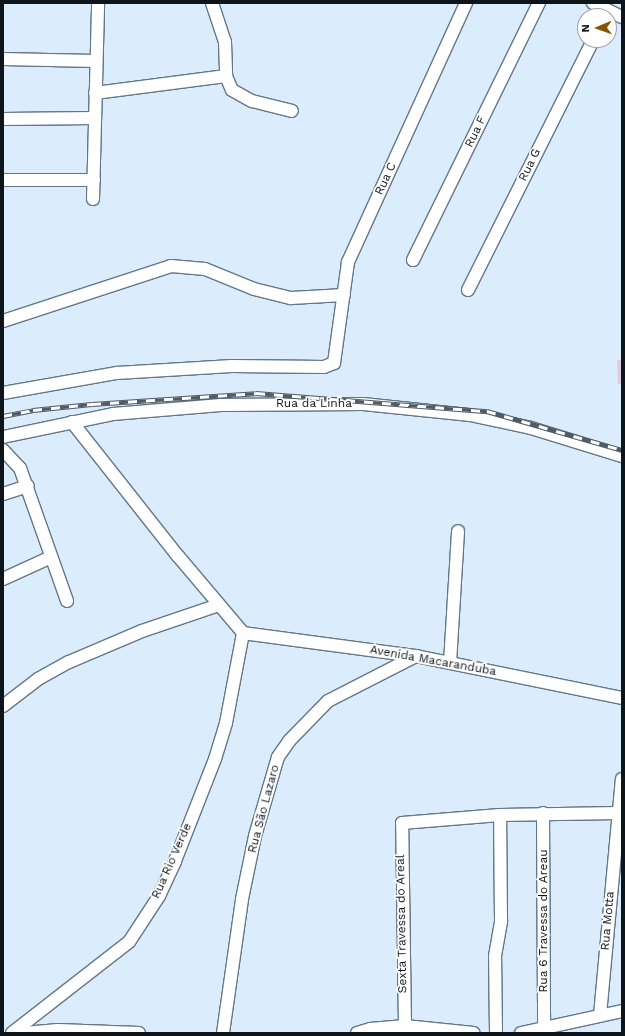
<!DOCTYPE html>
<meta charset="utf-8">
<style>
body{margin:0}
#map{position:relative;width:625px;height:1036px;overflow:hidden;background:#dbedfc;font-family:"Work Sans",sans-serif}
div>[style]{position:absolute}
.green>*{inset:0;background:#ddcbe6}
.roads{filter:drop-shadow(1px 0 #637788) drop-shadow(-1px 0 #637788) drop-shadow(0 1px #637788) drop-shadow(0 -1px #637788)}
.minor>*{height:12px;margin:-6px;padding:0 6px;transform-origin:6px;border-radius:6px;background:#fff}
.rail>*{height:4.5px;margin-top:-2.25px;transform-origin:0;background:repeating-linear-gradient(90deg,#fff 0 9px,#505b64 0 18px);box-sizing:border-box;border-block:1px solid #505b64}
span{translate:-50% -50%;white-space:nowrap;text-align:center;line-height:1.15;-webkit-text-stroke:3.5px #fff;paint-order:stroke}
.street-label{font-size:12px;color:#0d151b}
.frame{position:absolute;inset:0;border:4px solid #0d151b;pointer-events:none}
.north{position:absolute;left:577px;top:8px;width:40px;height:40px;box-sizing:border-box;background:#fff;border:1px solid #9ea1a4;border-radius:50%;rotate:268deg;font-size:11px;font-weight:700;line-height:16px;text-align:center;color:#0d151b}
.north::after{content:'';display:block;margin:auto;width:14px;height:18px;background:#875300;clip-path:polygon(50% 0,100% 100%,50% 72%,0 100%)}
</style>
<div id="map">
<div class="green">
<div style="clip-path:polygon(617px 360px,622px 360px,622px 384px,618px 384px)"></div>
</div>
<div class="roads">
<div class="minor">
<div style="left:212px;top:3px;width:41px;rotate:71.6deg"></div>
<div style="left:225px;top:42px;width:34px;rotate:88deg"></div>
<div style="left:226px;top:76px;width:15px;rotate:67deg"></div>
<div style="left:232px;top:90px;width:23px;rotate:29deg"></div>
<div style="left:252px;top:101px;width:41px;rotate:14deg"></div>
<div style="left:593px;top:3px;width:32px;rotate:26deg"></div>
<div style="left:3px;top:59px;width:92px;rotate:1.2deg"></div>
<div style="left:95px;top:93px;width:132px;rotate:-7.4deg"></div>
<div style="left:3px;top:119px;width:92px;rotate:-0.6deg"></div>
<div style="left:3px;top:180px;width:91px"></div>
<div style="left:93px;top:199px;width:196px;rotate:-88.5deg"></div>
<div style="left:413px;top:260px;width:286px;rotate:-63.9deg"></div>
<div style="left:468px;top:290px;width:280px;rotate:-63.4deg"></div>
<div style="left:3px;top:321px;width:177px;rotate:-18.1deg"></div>
<div style="left:171px;top:266px;width:34px;rotate:5deg"></div>
<div style="left:205px;top:269px;width:53px;rotate:22.2deg"></div>
<div style="left:254px;top:289px;width:38px;rotate:14deg"></div>
<div style="left:291px;top:298px;width:53px;rotate:-3.2deg"></div>
<div style="left:3px;top:393px;width:116px;rotate:-10deg"></div>
<div style="left:117px;top:373px;width:115px;rotate:-3.5deg"></div>
<div style="left:232px;top:366px;width:92px;rotate:0.6deg"></div>
<div style="left:324px;top:367px;width:11px;rotate:-22deg"></div>
<div style="left:334px;top:363px;width:102px;rotate:-82.1deg"></div>
<div style="left:348px;top:262px;width:285px;rotate:-65.5deg"></div>
<div style="left:72px;top:422px;width:171px;rotate:51.7deg"></div>
<div style="left:178px;top:556px;width:101px;rotate:49.8deg"></div>
<div style="left:3px;top:437px;width:112px;rotate:-11.8deg"></div>
<div style="left:113px;top:414px;width:108px;rotate:-4.8deg"></div>
<div style="left:221px;top:405px;width:142px;rotate:-0.4deg"></div>
<div style="left:363px;top:404px;width:108px;rotate:5.9deg"></div>
<div style="left:470px;top:415px;width:62px;rotate:12deg"></div>
<div style="left:531px;top:428px;width:95px;rotate:17.1deg"></div>
<div style="left:3px;top:450px;width:25px;rotate:47deg"></div>
<div style="left:20px;top:468px;width:141px;rotate:70.5deg"></div>
<div style="left:3px;top:494px;width:26px;rotate:-18deg"></div>
<div style="left:3px;top:579px;width:53px;rotate:-24.6deg"></div>
<div style="left:243px;top:633px;width:175px;rotate:7.6deg"></div>
<div style="left:416px;top:656px;width:210px;rotate:11.5deg"></div>
<div style="left:450px;top:663px;width:132px;rotate:-86.5deg"></div>
<div style="left:3px;top:706px;width:44px;rotate:-37.6deg"></div>
<div style="left:38px;top:679px;width:35px;rotate:-29deg"></div>
<div style="left:69px;top:662px;width:79px;rotate:-23deg"></div>
<div style="left:142px;top:631px;width:81px;rotate:-18.7deg"></div>
<div style="left:543px;top:813px;width:217px;rotate:89.7deg"></div>
<div style="left:600px;top:1015px;width:237px;rotate:-84.7deg"></div>
<div style="left:405px;top:1026px;width:203px;rotate:-90.8deg"></div>
<div style="left:402px;top:823px;width:98px;rotate:-4.7deg"></div>
<div style="left:500px;top:815px;width:118px;rotate:-1deg"></div>
<div style="left:12px;top:1033px;width:148px;rotate:-37.9deg"></div>
<div style="left:129px;top:942px;width:55px;rotate:-56.9deg"></div>
<div style="left:159px;top:896px;width:38px;rotate:-65deg"></div>
<div style="left:175px;top:861px;width:110px;rotate:-68.6deg"></div>
<div style="left:215px;top:759px;width:38px;rotate:-73deg"></div>
<div style="left:226px;top:723px;width:92px;rotate:-79.3deg"></div>
<div style="left:24px;top:1033px;width:34px;rotate:-5deg"></div>
<div style="left:58px;top:1030px;width:81px;rotate:2.1deg"></div>
<div style="left:223px;top:1033px;width:135px;rotate:-81.9deg"></div>
<div style="left:242px;top:899px;width:64px;rotate:-78.3deg"></div>
<div style="left:255px;top:836px;width:82px;rotate:-73.8deg"></div>
<div style="left:278px;top:757px;width:19px;rotate:-55deg"></div>
<div style="left:289px;top:741px;width:56px;rotate:-45.7deg"></div>
<div style="left:328px;top:701px;width:99px;rotate:-27.1deg"></div>
<div style="left:357px;top:1033px;width:14px;rotate:-17deg"></div>
<div style="left:370px;top:1029px;width:35px;rotate:-5deg"></div>
<div style="left:405px;top:1026px;width:69px;rotate:5.8deg"></div>
<div style="left:496px;top:1033px;width:77px;rotate:-90.7deg"></div>
<div style="left:495px;top:956px;width:36px;rotate:-80deg"></div>
<div style="left:501px;top:921px;width:106px;rotate:-90.5deg"></div>
<div style="left:521px;top:1033px;width:103px;rotate:-12.3deg"></div>
</div>
</div>
<div class="rail">
<div style="left:3px;top:416px;width:31px;rotate:-11deg"></div>
<div style="left:33px;top:410px;width:59px;rotate:-5.8deg"></div>
<div style="left:92px;top:404px;width:164px;rotate:-3.8deg"></div>
<div style="left:256px;top:393px;width:232px;rotate:4.5deg"></div>
<div style="left:487px;top:411px;width:141px;rotate:16.1deg"></div>
</div>
<div class="street-label">
<span style="left:476px;top:132px;rotate:-64deg">Rua F</span>
<span style="left:530px;top:165px;rotate:-64deg">Rua G</span>
<span style="left:386px;top:179px;rotate:-65deg">Rua C</span>
<span style="left:314px;top:404px">Rua da Linha</span>
<span style="left:433px;top:661px;rotate:10deg">Avenida Macaranduba</span>
<span style="left:264px;top:809px;rotate:-75deg">Rua São Lazaro</span>
<span style="left:172px;top:861px;rotate:-66deg">Rua Rio Verde</span>
<span style="left:544px;top:921px;rotate:-90deg">Rua 6 Travessa do Areau</span>
<span style="left:608px;top:921px;rotate:-85deg">Rua Motta</span>
<span style="left:402px;top:924px;rotate:-91deg">Sexta Travessa do Areal</span>
</div>
<div class="frame"></div>
<div class="north">N</div>
</div>
